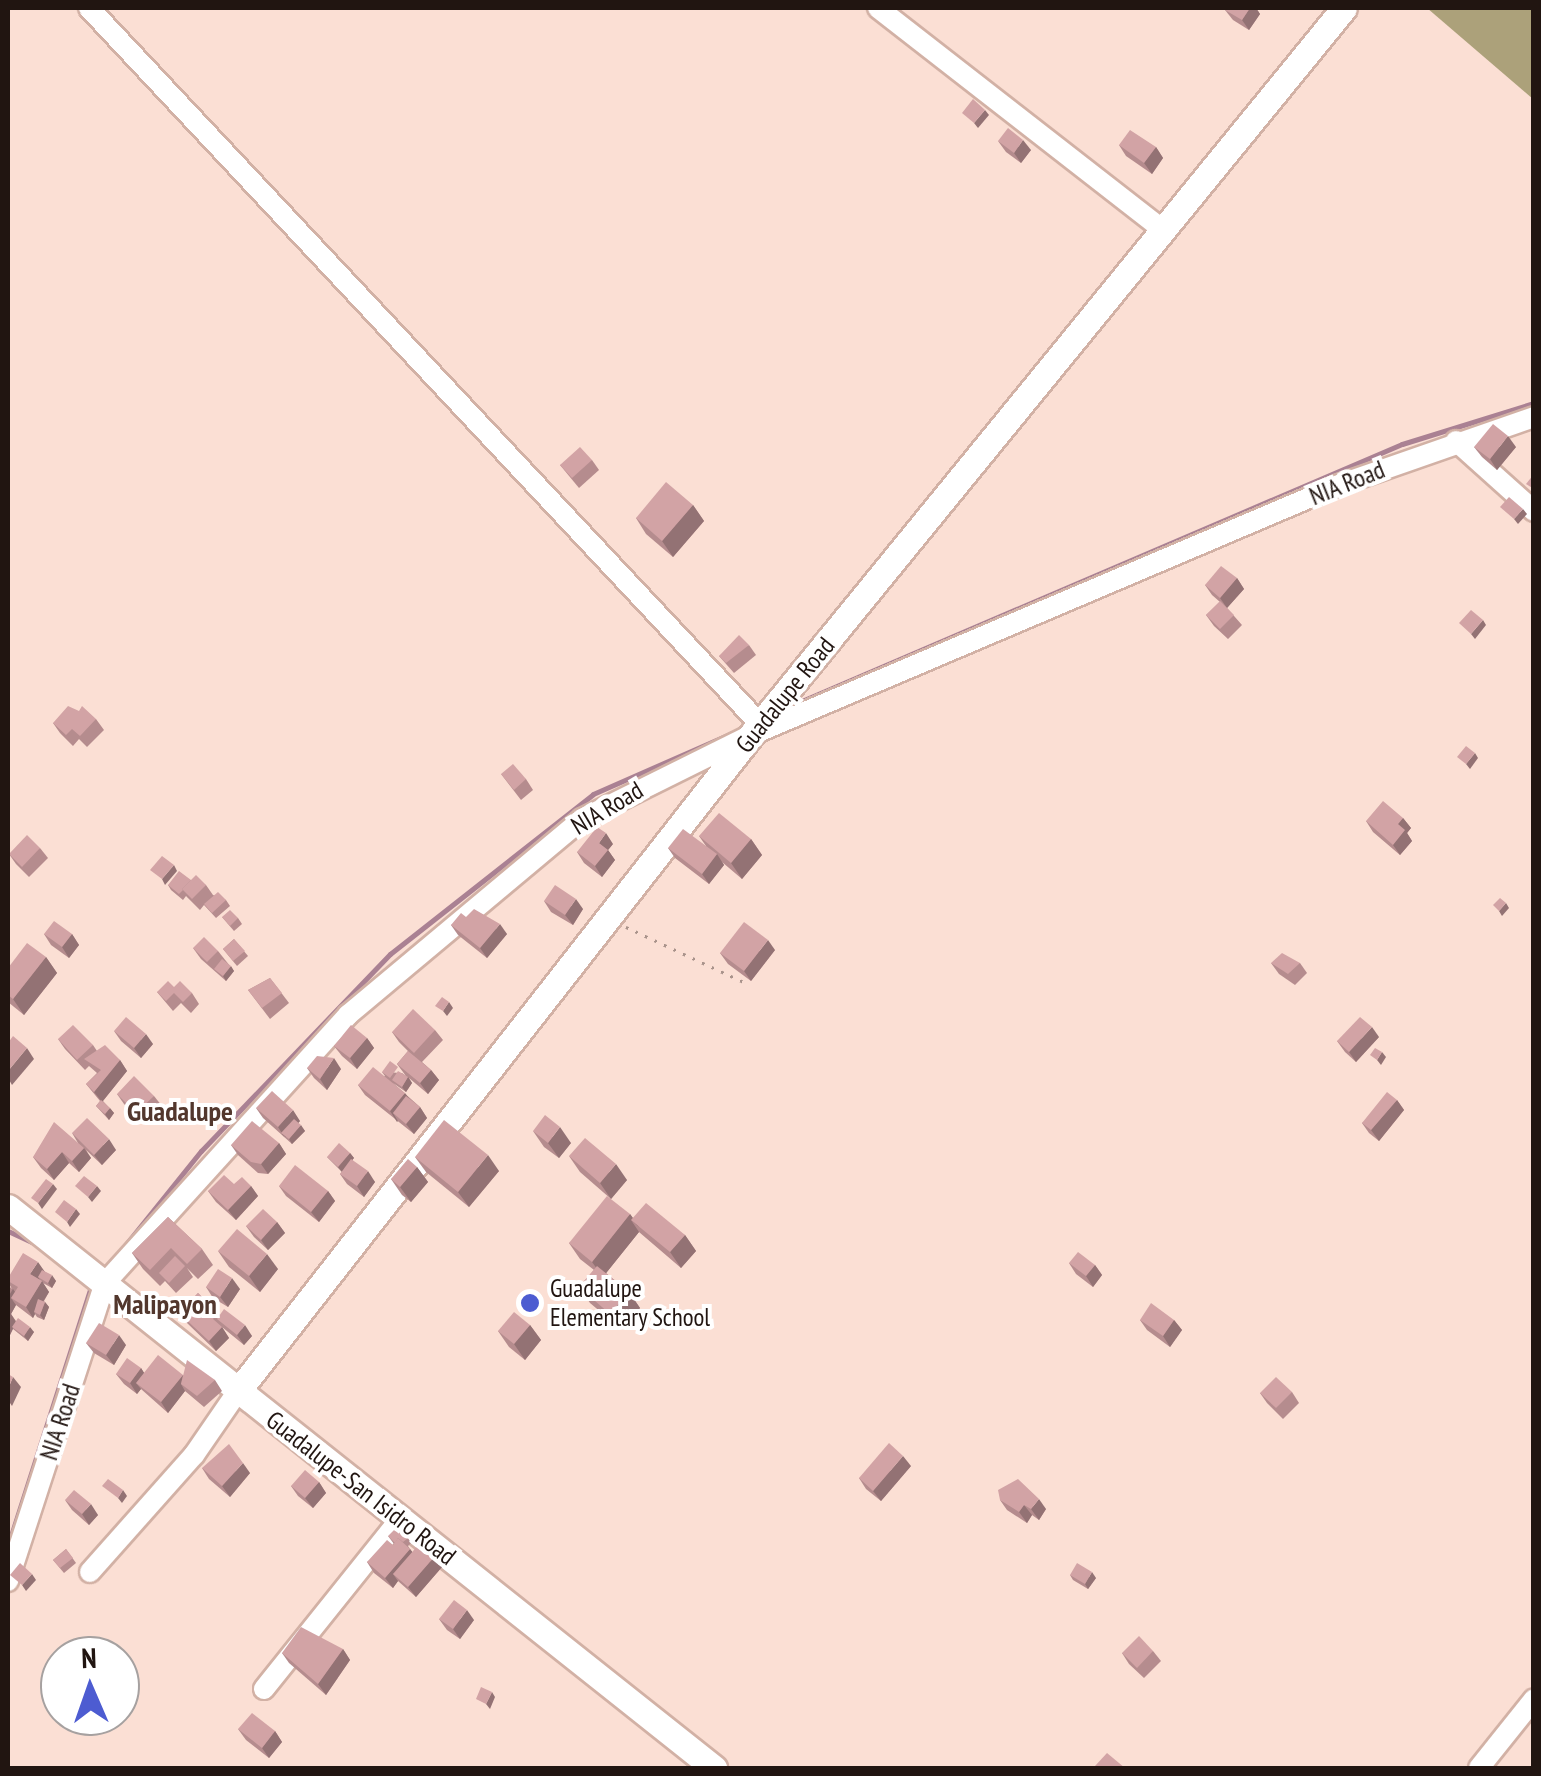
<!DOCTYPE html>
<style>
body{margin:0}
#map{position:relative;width:1541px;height:1776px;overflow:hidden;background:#fbdfd4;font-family:"PT Sans Narrow",sans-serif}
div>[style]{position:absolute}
.forest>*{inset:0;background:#aca17a}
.stream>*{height:5px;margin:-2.5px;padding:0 2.5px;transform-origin:2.5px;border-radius:2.5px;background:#aa8193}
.path>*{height:2.5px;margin-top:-1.25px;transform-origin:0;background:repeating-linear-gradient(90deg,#a9938b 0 2.5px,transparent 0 10.5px)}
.roads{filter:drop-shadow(2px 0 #d2b1a5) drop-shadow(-2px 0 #d2b1a5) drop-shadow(0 2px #d2b1a5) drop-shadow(0 -2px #d2b1a5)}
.minor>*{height:20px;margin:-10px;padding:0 10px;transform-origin:10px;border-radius:10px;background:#fff}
.tertiary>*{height:25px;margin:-12.5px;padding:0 12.5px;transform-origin:12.5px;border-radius:12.5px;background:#fff}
.wall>*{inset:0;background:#b58c8e}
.shaded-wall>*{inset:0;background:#937274}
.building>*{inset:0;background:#d2a3a5}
.dots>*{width:28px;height:28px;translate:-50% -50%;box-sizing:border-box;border:5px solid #fff;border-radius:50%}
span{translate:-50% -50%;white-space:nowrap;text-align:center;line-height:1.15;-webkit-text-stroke:8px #fff;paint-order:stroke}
.street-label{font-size:25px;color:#211511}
.poi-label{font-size:25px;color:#211511}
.left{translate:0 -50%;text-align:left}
.neighbourhood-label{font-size:28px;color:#52372d;font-weight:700}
.frame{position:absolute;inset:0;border:10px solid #211511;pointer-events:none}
.north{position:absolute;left:40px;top:1636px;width:100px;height:100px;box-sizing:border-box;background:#fff;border:2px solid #a6a1a0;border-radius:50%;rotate:358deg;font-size:28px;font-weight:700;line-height:40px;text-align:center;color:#211511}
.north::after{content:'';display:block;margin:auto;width:35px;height:45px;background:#4d5cd1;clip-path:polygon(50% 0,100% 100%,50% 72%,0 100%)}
</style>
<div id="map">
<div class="forest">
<div style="clip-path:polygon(1427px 8px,1533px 8px,1533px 99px)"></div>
</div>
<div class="stream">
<div style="left:797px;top:703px;width:658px;rotate:-23.18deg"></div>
<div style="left:1402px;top:444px;width:138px;rotate:-17.3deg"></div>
<div style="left:8px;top:1231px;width:29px;rotate:25deg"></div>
<div style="left:110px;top:1264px;width:145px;rotate:-51.2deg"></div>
<div style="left:201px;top:1151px;width:273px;rotate:-46.2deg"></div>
<div style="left:390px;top:954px;width:258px;rotate:-38.2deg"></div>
<div style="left:593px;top:794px;width:150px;rotate:-23.7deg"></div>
<div style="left:8px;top:1545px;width:272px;rotate:-72.2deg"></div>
</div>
<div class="path">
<div style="left:626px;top:927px;width:135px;rotate:25deg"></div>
</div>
<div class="roads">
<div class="minor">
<div style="left:89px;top:8px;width:981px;rotate:46.86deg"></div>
<div style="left:878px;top:8px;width:356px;rotate:37.9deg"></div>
<div style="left:1456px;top:441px;width:105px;rotate:41.9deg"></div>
<div style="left:90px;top:1572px;width:157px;rotate:-48.4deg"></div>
<div style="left:194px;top:1455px;width:78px;rotate:-55.5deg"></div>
<div style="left:8px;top:1581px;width:313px;rotate:-72deg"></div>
<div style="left:105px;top:1283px;width:362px;rotate:-47.8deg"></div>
<div style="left:348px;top:1015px;width:305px;rotate:-39.9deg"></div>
<div style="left:582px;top:819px;width:189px;rotate:-26.4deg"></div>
<div style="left:751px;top:735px;width:639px;rotate:-23.03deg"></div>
<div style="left:1339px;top:485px;width:207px;rotate:-19.2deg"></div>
<div style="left:264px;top:1689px;width:218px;rotate:-51.3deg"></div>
<div style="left:1479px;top:1768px;width:88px;rotate:-51.4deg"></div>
</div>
<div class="tertiary">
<div style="left:8px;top:1207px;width:902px;rotate:38.47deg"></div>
<div style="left:238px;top:1391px;width:833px;rotate:-51.97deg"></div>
<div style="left:751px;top:735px;width:938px;rotate:-50.8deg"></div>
</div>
</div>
<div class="wall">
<div style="clip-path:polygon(1227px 8px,1256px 8px,1260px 14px,1249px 30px,1233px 20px,1225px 10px)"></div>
<div style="clip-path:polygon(998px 141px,1031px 150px,1021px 163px,1006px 152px)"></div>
<div style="clip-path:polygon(1119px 145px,1156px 147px,1163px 158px,1152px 174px,1126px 156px)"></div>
<div style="clip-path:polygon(1474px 447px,1516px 447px,1497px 470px,1482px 457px)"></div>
<div style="clip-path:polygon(592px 460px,599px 470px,579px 488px,560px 465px)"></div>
<div style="clip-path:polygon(693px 505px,704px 521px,673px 557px,646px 534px,636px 518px)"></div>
<div style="clip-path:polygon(1237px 578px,1244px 589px,1227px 608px,1242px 625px,1228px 639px,1214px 626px,1206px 615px,1220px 602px,1212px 595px,1205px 585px)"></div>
<div style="clip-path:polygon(749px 645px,756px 655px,734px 673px,719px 656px)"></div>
<div style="clip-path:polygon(96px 719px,104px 730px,87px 747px,79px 739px,73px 746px,60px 733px,53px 723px)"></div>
<div style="clip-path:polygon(501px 774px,526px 779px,533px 790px,521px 800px)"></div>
<div style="clip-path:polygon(1403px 818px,1411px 828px,1407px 833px,1412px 841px,1400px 855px,1373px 832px,1366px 821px)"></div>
<div style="clip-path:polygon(699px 836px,751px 839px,762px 855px,742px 879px,722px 862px,724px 865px,709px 884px,675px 858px,668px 848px,706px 846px)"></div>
<div style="clip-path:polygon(613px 844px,608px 850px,615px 860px,602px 877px,584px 863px,577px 852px)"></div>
<div style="clip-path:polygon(40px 848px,48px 858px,29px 877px,16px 864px,9px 854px)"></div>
<div style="clip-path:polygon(191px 880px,206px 885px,213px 895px,226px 900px,230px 906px,216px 918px,204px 905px,200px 910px,186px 896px,183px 900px,171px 890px,168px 885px)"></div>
<div style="clip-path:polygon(544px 901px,583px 909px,573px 925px,551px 912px)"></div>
<div style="clip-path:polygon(222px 917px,238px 918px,242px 924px,234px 931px)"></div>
<div style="clip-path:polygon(466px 917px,507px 934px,487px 958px,458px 935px,451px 925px)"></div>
<div style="clip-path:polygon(44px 934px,72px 934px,79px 945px,69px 958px,51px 945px)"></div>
<div style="clip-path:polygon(234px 939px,248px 956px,237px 966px,223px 949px)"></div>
<div style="clip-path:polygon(193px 948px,218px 951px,234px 971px,226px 981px,201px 959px)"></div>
<div style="clip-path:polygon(775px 950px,751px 981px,728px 964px,720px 953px)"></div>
<div style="clip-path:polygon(46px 957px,57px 973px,24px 1015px,8px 1002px,8px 968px)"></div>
<div style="clip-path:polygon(1271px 963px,1300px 963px,1307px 973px,1295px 985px,1279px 974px)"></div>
<div style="clip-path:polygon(270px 978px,289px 1003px,270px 1019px,248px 990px)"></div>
<div style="clip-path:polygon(174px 987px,192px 993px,199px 1004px,191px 1013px,181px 1003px,173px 1011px,157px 992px)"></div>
<div style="clip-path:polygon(435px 1030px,443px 1040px,422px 1062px,431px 1070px,439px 1080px,428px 1094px,409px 1078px,412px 1083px,406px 1092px,393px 1083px,420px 1107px,427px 1118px,414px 1134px,365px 1095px,358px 1085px,385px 1076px,382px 1072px,402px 1073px,406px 1076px,397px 1064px,408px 1051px,399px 1042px,392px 1032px)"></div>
<div style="clip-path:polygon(114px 1031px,153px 1044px,141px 1058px,121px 1041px)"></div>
<div style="clip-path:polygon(1379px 1037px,1356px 1062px,1345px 1052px,1337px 1041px)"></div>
<div style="clip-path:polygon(367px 1038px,374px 1048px,357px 1069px,342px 1056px,334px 1046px)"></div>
<div style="clip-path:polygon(58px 1039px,93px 1045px,97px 1051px,120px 1060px,127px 1071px,103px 1101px,114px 1113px,109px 1120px,96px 1106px,100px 1101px,86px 1084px,97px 1073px,89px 1066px,85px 1070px,65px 1049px)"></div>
<div style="clip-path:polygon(307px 1068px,341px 1069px,327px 1090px,314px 1078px)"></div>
<div style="clip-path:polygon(117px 1094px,154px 1096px,162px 1106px,144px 1124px,124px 1104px)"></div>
<div style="clip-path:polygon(1397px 1100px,1404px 1110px,1379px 1141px,1369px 1133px,1362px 1123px)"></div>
<div style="clip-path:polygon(256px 1108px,300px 1121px,298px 1123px,305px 1131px,292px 1144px,263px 1118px)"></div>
<div style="clip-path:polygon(533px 1131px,571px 1143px,559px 1158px,544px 1147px)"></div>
<div style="clip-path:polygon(72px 1133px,116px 1150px,102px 1165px,86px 1150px,91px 1158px,79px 1172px,69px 1163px,54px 1180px,41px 1168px,33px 1157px,78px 1143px)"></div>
<div style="clip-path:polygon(279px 1143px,286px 1154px,268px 1174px,258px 1173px,238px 1155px,231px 1145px)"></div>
<div style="clip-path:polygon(350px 1153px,354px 1158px,352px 1160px,375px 1182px,364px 1197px,347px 1184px,340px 1174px,342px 1172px,327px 1157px)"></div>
<div style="clip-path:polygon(569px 1156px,627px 1180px,611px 1199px,580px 1172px)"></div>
<div style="clip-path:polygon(415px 1157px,499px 1171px,469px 1207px,426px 1172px)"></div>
<div style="clip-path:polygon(417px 1167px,428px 1182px,411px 1202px,402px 1195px,391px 1179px)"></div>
<div style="clip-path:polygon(234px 1184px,251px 1186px,258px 1196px,236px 1220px,216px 1202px,208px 1191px)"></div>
<div style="clip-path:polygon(279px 1186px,328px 1191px,335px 1201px,319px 1222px,286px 1196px)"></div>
<div style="clip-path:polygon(630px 1214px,633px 1218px,685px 1235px,696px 1251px,681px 1268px,639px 1232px,606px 1273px,629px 1292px,640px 1308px,621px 1329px,590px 1303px,579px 1287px,594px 1270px,580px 1259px,569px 1243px)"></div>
<div style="clip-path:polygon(168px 1217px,202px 1249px,213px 1265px,198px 1279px,187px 1268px,193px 1277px,176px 1293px,165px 1281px,160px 1286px,143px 1269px,132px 1253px)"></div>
<div style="clip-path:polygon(277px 1222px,285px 1233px,268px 1250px,254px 1237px,246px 1226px)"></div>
<div style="clip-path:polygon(218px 1251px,278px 1269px,260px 1292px,229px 1267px)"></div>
<div style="clip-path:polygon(1069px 1263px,1095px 1265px,1102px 1275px,1093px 1287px,1076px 1274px)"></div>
<div style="clip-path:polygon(44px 1271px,56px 1281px,52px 1288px,43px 1283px,49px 1292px,44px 1301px,49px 1307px,44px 1320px,37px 1317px,35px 1314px,33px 1318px,16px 1305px,11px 1314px,16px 1321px,34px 1332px,28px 1341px,13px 1329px,10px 1335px,8px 1334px,8px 1285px,12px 1289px,8px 1282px,8px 1278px)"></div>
<div style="clip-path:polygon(206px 1287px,240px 1289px,228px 1307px,213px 1298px)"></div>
<div style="clip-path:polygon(198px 1293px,220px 1315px,252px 1336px,244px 1345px,222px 1327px,229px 1338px,216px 1351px,187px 1323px,179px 1313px)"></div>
<div style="clip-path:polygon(1140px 1320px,1174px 1320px,1182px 1330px,1170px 1347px,1147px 1330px)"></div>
<div style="clip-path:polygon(530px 1325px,541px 1340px,525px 1360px,509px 1347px,498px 1331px)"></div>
<div style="clip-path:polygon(86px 1343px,126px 1345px,114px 1365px,94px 1353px)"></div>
<div style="clip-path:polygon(141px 1368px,144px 1373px,183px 1375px,215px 1380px,222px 1391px,204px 1407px,185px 1391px,168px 1413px,141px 1389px,137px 1394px,124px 1384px,116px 1374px)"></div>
<div style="clip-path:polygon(1292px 1392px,1299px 1403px,1283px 1419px,1267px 1403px,1260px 1393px)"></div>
<div style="clip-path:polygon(911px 1466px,881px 1501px,866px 1489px,859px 1478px)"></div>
<div style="clip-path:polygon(202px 1468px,250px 1473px,230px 1497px,209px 1479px)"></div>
<div style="clip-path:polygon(319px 1482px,326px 1493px,313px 1508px,298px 1496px,291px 1486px)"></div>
<div style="clip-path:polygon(65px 1500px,98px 1515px,89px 1525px,72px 1510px)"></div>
<div style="clip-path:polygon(1000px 1500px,1046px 1509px,1039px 1520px,1032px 1515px,1027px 1523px,1007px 1510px)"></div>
<div style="clip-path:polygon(388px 1536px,408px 1538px,411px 1543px,408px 1546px,412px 1552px,442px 1567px,416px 1597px,398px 1581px,393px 1588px,374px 1573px,367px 1562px,394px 1544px)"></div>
<div style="clip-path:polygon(66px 1549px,76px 1563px,64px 1573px,53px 1560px)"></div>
<div style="clip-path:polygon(1070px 1575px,1096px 1578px,1088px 1589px,1073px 1580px)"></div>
<div style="clip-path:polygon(439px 1619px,474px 1620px,460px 1639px,447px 1630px)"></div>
<div style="clip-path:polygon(343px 1649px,350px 1660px,326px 1695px,289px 1663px,282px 1653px)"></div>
<div style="clip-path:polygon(1153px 1651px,1161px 1661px,1144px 1678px,1129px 1664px,1122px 1653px)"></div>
<div style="clip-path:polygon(238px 1729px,275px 1731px,282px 1742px,269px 1758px,246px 1740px)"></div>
</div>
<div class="shaded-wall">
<div style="clip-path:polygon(1250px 8px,1256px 8px,1260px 14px,1249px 30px,1242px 20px)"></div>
<div style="clip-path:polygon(985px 110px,989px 115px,978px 128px,974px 123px)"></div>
<div style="clip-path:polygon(1023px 140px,1031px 150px,1021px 163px,1014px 153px)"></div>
<div style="clip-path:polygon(1156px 147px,1163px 158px,1152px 174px,1144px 163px)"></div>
<div style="clip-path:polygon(1508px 436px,1516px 447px,1497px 470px,1490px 459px)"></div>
<div style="clip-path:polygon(693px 505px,704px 521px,673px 557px,662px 541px)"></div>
<div style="clip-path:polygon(1523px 509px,1527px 514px,1518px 524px,1514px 519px)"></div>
<div style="clip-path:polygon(1237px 578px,1244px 589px,1227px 608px,1220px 598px)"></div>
<div style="clip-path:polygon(1483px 620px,1486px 625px,1475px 639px,1471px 634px)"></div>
<div style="clip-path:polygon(1475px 753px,1478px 758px,1470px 769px,1466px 764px)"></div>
<div style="clip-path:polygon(1403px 818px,1411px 828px,1407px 833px,1412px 841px,1400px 855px,1393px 845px,1398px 824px)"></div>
<div style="clip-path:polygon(606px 833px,613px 844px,608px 850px,615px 860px,602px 877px,595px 866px,599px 843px)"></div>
<div style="clip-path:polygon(751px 839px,762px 855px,742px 879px,731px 863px)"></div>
<div style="clip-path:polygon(717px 854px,724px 865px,709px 884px,702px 874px)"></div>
<div style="clip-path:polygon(174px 865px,177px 871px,165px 885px,162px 879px)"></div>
<div style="clip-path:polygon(576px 899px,583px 909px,573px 925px,565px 915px)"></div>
<div style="clip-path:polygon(1506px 903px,1509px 908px,1502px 916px,1499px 911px)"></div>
<div style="clip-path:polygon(500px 924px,507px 934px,487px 958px,480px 948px)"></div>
<div style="clip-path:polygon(72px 934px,79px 945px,69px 958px,62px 947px)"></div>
<div style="clip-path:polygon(768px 940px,775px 950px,751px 981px,744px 971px)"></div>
<div style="clip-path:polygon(46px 957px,57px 973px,24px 1015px,13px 999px)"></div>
<div style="clip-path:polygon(231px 966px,234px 971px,226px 981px,223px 976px)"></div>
<div style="clip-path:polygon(449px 1002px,453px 1008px,447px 1016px,443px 1011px)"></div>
<div style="clip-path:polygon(1372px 1027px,1379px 1037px,1356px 1062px,1349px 1052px)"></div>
<div style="clip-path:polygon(146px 1034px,153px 1044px,141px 1058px,134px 1048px)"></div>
<div style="clip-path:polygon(367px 1038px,374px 1048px,357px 1069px,350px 1058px)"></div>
<div style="clip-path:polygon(27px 1048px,34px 1059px,12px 1085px,8px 1078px,8px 1071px)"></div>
<div style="clip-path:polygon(1382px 1052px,1386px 1057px,1381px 1065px,1377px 1060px)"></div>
<div style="clip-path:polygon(334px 1058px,341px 1069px,327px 1090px,320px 1079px)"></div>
<div style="clip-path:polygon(120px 1060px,127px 1071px,102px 1102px,94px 1092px)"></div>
<div style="clip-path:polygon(431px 1070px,439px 1080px,428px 1094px,420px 1083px)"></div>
<div style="clip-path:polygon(408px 1077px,412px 1083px,406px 1092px,402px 1087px)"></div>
<div style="clip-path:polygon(405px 1093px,413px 1104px,393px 1113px,398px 1121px,397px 1122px,390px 1111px)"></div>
<div style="clip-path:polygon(1397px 1100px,1404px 1110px,1379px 1141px,1371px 1130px)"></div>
<div style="clip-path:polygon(420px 1107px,427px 1118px,414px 1134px,406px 1124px)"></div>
<div style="clip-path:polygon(110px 1108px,114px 1113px,109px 1120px,105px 1114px)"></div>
<div style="clip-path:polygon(293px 1110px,300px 1121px,286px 1137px,281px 1133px,285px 1138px,278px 1127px)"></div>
<div style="clip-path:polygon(301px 1125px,305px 1131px,292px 1144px,289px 1139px)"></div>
<div style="clip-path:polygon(560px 1127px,571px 1143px,559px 1158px,548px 1143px)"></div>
<div style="clip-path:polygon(109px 1139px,116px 1150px,102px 1165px,94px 1155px)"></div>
<div style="clip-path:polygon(279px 1143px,286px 1154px,268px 1174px,261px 1164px)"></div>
<div style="clip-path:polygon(84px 1148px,91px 1158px,79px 1172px,72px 1161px)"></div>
<div style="clip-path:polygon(62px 1152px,69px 1163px,54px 1180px,47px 1169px)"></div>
<div style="clip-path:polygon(350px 1153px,354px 1158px,342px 1172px,338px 1167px)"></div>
<div style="clip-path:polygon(488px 1155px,499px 1171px,469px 1207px,458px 1192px)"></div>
<div style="clip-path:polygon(616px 1164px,627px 1180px,611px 1199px,600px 1183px)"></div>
<div style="clip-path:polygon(417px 1167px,428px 1182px,411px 1202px,400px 1187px)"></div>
<div style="clip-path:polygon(368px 1171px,375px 1182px,364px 1197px,357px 1186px)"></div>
<div style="clip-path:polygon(53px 1184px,57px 1189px,42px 1209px,38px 1203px)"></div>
<div style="clip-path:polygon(97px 1186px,101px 1191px,92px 1202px,88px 1197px)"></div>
<div style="clip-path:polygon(251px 1186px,258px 1196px,236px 1220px,228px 1210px)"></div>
<div style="clip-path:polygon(328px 1191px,335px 1201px,319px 1222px,311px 1212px)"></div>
<div style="clip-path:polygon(76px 1209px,80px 1214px,70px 1227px,67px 1222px)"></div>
<div style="clip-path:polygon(630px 1214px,639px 1227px,631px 1220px,639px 1232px,603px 1277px,592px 1262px)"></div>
<div style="clip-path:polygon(277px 1222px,285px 1233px,268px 1250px,261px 1240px)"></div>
<div style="clip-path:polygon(685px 1235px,696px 1251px,681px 1268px,670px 1252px)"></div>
<div style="clip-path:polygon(267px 1254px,278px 1269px,260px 1292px,249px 1276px)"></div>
<div style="clip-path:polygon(38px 1262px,45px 1272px,38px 1277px,40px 1280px,30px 1274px)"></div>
<div style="clip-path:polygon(1095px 1265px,1102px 1275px,1093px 1287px,1086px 1276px)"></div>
<div style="clip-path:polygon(52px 1275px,56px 1281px,52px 1288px,48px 1283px)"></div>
<div style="clip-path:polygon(232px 1278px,240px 1289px,228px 1307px,220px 1297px)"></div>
<div style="clip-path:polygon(42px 1281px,49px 1292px,36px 1313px,34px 1312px,35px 1314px,33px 1318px,26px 1307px)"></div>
<div style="clip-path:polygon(13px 1289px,20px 1299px,11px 1298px,16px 1305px,11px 1314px,16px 1322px,10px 1335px,8px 1331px,8px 1297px)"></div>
<div style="clip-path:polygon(629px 1292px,640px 1308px,621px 1329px,610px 1314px)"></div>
<div style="clip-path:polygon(45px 1302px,49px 1307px,44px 1320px,40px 1315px)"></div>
<div style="clip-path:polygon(1174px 1320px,1182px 1330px,1170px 1347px,1163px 1336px)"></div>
<div style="clip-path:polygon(245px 1325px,252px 1336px,244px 1345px,237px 1335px)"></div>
<div style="clip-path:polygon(530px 1325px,541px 1340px,525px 1360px,514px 1344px)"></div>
<div style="clip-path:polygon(30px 1327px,34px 1332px,28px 1341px,24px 1336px)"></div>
<div style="clip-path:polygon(222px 1327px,229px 1338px,216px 1351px,209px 1341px)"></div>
<div style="clip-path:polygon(119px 1335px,126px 1345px,114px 1365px,106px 1355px)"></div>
<div style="clip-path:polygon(141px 1368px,148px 1379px,136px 1383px,141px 1389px,137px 1394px,130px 1383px)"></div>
<div style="clip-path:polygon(183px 1375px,181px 1384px,185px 1391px,168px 1413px,161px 1402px)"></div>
<div style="clip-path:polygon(13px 1377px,21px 1387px,12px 1406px,8px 1400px,8px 1389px)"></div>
<div style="clip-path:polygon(903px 1456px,911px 1466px,881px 1501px,873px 1491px)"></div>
<div style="clip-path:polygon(243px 1463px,250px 1473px,230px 1497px,222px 1486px)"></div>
<div style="clip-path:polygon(319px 1482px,326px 1493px,313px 1508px,305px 1498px)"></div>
<div style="clip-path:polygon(123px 1490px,127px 1496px,122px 1503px,118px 1498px)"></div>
<div style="clip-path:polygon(1039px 1499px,1046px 1509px,1039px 1520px,1031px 1509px)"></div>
<div style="clip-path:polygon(91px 1504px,98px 1515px,89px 1525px,82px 1514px)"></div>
<div style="clip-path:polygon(1024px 1505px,1032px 1515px,1027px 1523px,1019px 1512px)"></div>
<div style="clip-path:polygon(410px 1549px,418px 1559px,393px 1574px,398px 1581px,393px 1588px,385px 1578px)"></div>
<div style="clip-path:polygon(435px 1556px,442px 1567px,416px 1597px,408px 1587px)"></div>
<div style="clip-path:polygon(1092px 1572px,1096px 1578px,1088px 1589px,1085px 1584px)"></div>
<div style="clip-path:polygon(32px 1574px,36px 1580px,26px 1591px,22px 1585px)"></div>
<div style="clip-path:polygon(467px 1610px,474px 1620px,460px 1639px,453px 1629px)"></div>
<div style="clip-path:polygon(343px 1649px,350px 1660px,326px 1695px,318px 1684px)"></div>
<div style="clip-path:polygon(492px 1692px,495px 1697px,490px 1709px,486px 1704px)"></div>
<div style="clip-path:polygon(275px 1731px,282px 1742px,269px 1758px,262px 1748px)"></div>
</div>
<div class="building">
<div style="clip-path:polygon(1227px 8px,1250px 8px,1242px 20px,1225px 10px)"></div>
<div style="clip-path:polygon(973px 99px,985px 110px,974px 123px,962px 113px)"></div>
<div style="clip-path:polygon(1008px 128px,1023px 140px,1014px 153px,998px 141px)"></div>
<div style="clip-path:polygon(1130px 130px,1156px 147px,1144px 163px,1119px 145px)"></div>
<div style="clip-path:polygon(1493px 424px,1508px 436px,1490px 459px,1474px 447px)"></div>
<div style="clip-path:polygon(580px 447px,592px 460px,572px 478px,560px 465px)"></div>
<div style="clip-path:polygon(1534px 474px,1534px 489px,1526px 484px)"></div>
<div style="clip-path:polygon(666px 482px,693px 505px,662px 541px,636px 518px)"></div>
<div style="clip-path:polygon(1509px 497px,1523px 509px,1514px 519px,1500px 507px)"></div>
<div style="clip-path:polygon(1221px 566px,1237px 578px,1220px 598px,1205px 585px)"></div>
<div style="clip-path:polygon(1220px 601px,1234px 615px,1220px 629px,1206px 615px)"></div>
<div style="clip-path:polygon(1471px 610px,1483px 620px,1471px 634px,1459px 623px)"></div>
<div style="clip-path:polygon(739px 635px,749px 645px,726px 663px,719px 656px)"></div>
<div style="clip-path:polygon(68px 706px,79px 711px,82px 706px,96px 719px,80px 736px,72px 729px,66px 735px,53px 723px)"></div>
<div style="clip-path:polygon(1466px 746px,1475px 753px,1466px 764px,1457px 757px)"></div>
<div style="clip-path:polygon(513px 764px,526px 779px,514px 790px,501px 774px)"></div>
<div style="clip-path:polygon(1383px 801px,1403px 818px,1398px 824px,1405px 830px,1393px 845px,1366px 821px)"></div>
<div style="clip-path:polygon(719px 813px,751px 839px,731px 863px,699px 836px)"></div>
<div style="clip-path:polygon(597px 827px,606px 833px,599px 843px,608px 850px,595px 866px,577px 852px)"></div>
<div style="clip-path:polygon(683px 829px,717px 854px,702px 874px,668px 848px)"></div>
<div style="clip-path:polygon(27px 835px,40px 848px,22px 867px,9px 854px)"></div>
<div style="clip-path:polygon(162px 856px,174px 865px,162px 879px,150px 870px)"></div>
<div style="clip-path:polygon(179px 871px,191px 880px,182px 889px,183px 890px,179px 894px,168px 885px)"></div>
<div style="clip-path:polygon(196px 875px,206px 885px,192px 899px,182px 889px)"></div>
<div style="clip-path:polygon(555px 885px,576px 899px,565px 915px,544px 901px)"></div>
<div style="clip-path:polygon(218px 892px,226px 900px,212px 913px,204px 904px)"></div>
<div style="clip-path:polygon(1500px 898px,1506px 903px,1499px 911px,1493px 905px)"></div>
<div style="clip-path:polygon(474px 909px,500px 924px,480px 948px,451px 925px,461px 913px,466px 917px)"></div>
<div style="clip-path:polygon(230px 910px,238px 918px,230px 926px,222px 917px)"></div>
<div style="clip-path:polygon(54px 921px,72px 934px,62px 947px,44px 934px)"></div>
<div style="clip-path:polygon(744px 922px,768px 940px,744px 971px,720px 953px)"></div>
<div style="clip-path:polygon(204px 937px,218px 951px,207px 962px,193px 948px)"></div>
<div style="clip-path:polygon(234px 939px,245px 951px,233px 961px,223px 949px)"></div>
<div style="clip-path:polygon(27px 943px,46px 957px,13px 999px,8px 995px,8px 968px)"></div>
<div style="clip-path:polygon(1282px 953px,1300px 963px,1288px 974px,1271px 963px)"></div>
<div style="clip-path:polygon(222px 959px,231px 966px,223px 976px,214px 969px)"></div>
<div style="clip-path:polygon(270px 978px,282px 993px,262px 1008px,248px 990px)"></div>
<div style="clip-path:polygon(168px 981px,174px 987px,180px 981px,192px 993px,183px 1002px,174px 993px,166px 1001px,157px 992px)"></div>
<div style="clip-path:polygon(442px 997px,449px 1002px,443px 1011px,435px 1006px)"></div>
<div style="clip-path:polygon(413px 1009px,435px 1030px,414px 1053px,392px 1032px)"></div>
<div style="clip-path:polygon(126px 1017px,146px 1034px,134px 1048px,114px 1031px)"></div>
<div style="clip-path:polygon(1360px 1017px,1372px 1027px,1349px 1052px,1337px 1041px)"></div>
<div style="clip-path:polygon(73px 1025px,93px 1045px,77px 1060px,58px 1039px)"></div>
<div style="clip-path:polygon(351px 1025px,367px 1038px,350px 1058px,334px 1046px)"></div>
<div style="clip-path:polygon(13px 1036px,27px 1048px,8px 1071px,8px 1043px)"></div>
<div style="clip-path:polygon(105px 1045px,120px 1060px,94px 1092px,86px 1084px,101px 1070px,84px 1059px)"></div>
<div style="clip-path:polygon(1375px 1048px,1382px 1052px,1377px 1060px,1370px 1055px)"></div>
<div style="clip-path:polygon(408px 1051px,431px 1070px,420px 1083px,397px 1064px)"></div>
<div style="clip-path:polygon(317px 1056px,334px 1058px,320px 1079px,307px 1068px)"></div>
<div style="clip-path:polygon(390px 1061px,398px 1067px,390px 1078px,382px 1072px)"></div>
<div style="clip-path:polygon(373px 1067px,405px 1093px,390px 1111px,358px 1085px)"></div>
<div style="clip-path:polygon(398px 1071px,408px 1077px,402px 1087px,392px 1080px)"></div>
<div style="clip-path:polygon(134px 1076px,154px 1096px,136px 1113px,117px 1094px)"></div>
<div style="clip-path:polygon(272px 1091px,293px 1110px,278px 1127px,256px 1108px)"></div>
<div style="clip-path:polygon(1387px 1092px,1397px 1100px,1371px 1130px,1362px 1123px)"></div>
<div style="clip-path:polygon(406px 1096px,420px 1107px,406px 1124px,393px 1113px)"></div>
<div style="clip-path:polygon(101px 1100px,110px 1108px,105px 1114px,96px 1106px)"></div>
<div style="clip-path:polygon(545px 1115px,560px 1127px,548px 1143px,533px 1131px)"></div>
<div style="clip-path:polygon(87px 1118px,109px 1139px,94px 1155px,72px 1133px)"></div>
<div style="clip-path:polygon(294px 1119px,301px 1125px,289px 1139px,281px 1133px)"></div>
<div style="clip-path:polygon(444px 1120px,488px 1155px,458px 1192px,415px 1157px)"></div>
<div style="clip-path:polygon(252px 1121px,279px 1143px,261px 1164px,251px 1162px,231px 1145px)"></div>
<div style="clip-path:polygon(54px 1122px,84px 1148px,72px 1161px,62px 1152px,47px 1169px,33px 1157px)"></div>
<div style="clip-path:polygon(585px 1138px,616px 1164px,600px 1183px,569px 1156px)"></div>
<div style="clip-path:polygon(339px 1143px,350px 1153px,338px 1167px,327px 1157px)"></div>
<div style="clip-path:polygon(351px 1159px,368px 1171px,357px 1186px,340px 1174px)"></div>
<div style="clip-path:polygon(408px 1159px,417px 1167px,400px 1187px,391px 1179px)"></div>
<div style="clip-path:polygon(295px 1165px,328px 1191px,311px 1212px,279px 1186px)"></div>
<div style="clip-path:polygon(224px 1175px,234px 1184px,242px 1177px,251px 1186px,228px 1210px,208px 1191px)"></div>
<div style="clip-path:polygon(84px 1176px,97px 1186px,88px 1197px,75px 1186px)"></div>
<div style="clip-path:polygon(46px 1179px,53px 1184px,38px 1203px,31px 1198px)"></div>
<div style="clip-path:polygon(607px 1196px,630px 1214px,592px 1262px,569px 1243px)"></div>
<div style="clip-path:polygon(64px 1200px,76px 1209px,67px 1222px,55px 1212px)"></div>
<div style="clip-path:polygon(646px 1203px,685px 1235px,670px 1252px,631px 1220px)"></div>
<div style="clip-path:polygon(263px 1209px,277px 1222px,261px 1240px,246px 1226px)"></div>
<div style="clip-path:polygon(168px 1217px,202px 1249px,187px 1264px,171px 1248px,150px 1270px,132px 1253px)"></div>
<div style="clip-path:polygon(237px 1229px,267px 1254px,249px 1276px,218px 1251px)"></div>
<div style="clip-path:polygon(1078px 1252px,1095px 1265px,1086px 1276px,1069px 1263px)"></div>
<div style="clip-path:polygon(23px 1253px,38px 1262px,30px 1274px,42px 1281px,26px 1307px,11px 1298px,18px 1287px,8px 1281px,8px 1278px)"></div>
<div style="clip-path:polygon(175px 1256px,185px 1266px,169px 1283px,159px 1273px)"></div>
<div style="clip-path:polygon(597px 1266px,629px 1292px,610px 1314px,579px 1287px)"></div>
<div style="clip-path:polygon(218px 1269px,232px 1278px,220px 1297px,206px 1287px)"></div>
<div style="clip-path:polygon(42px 1270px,52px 1275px,48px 1283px,38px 1277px)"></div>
<div style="clip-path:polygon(198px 1293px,218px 1313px,213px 1319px,222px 1327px,209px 1341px,179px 1313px)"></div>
<div style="clip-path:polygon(38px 1299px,45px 1302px,40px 1315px,34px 1312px)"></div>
<div style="clip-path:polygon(1151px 1303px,1174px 1320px,1163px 1336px,1140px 1320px)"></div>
<div style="clip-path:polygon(224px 1309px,245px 1325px,237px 1335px,217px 1319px)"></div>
<div style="clip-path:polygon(514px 1312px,530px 1325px,514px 1344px,498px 1331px)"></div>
<div style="clip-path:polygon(18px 1318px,30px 1327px,24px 1336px,12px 1327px)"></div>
<div style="clip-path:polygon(99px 1323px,119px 1335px,106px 1355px,86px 1343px)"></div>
<div style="clip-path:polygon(158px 1355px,183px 1375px,161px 1402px,136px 1383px)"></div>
<div style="clip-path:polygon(127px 1358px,141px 1368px,130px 1383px,116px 1374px)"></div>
<div style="clip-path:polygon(187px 1360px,215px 1380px,197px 1396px,181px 1384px)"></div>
<div style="clip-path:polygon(8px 1374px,13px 1377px,8px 1389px)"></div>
<div style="clip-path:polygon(1276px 1377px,1292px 1392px,1276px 1408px,1260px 1393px)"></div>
<div style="clip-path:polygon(889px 1443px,903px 1456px,873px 1491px,859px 1478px)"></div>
<div style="clip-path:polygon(229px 1444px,243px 1463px,222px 1486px,202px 1468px)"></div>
<div style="clip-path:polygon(305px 1470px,319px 1482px,305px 1498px,291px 1486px)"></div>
<div style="clip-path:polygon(108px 1479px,123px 1490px,118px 1498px,102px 1486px)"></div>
<div style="clip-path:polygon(1018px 1479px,1039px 1499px,1031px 1509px,1024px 1505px,1019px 1512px,1000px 1500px,998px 1490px)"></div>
<div style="clip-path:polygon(74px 1490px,91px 1504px,82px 1514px,65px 1500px)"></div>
<div style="clip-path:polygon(397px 1527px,408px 1538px,403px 1542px,398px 1538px,395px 1543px,388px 1536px)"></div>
<div style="clip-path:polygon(398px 1538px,410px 1549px,385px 1578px,367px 1562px,387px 1540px,393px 1545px)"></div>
<div style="clip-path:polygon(420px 1543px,435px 1556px,408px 1587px,393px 1574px)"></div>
<div style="clip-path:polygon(66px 1549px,73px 1558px,60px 1568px,53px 1560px)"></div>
<div style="clip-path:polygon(20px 1563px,32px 1574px,22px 1585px,10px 1575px)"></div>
<div style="clip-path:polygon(1077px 1563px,1092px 1572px,1085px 1584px,1070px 1575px)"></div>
<div style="clip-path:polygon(454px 1600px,467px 1610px,453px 1629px,439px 1619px)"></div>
<div style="clip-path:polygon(301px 1627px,343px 1649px,318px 1684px,282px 1653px)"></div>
<div style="clip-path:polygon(1139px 1636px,1153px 1651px,1137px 1668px,1122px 1653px)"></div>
<div style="clip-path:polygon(481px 1687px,492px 1692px,486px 1704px,476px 1699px)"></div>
<div style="clip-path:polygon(252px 1713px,275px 1731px,262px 1748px,238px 1729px)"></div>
<div style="clip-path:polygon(1107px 1753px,1125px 1768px,1098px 1768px,1095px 1766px)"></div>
</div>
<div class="dots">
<div style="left:530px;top:1303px;background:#4d5cd1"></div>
</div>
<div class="street-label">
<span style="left:1347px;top:483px;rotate:-22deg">NIA Road</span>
<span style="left:785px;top:695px;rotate:-51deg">Guadalupe Road</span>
<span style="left:607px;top:808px;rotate:-31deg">NIA Road</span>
<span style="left:60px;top:1422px;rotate:-72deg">NIA Road</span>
<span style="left:361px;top:1488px;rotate:38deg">Guadalupe-San Isidro Road</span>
</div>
<div class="poi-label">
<span class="left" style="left:550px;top:1303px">Guadalupe<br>Elementary School</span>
</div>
<div class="neighbourhood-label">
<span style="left:180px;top:1111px">Guadalupe</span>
<span style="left:165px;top:1304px">Malipayon</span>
</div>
<div class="frame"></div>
<div class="north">N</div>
</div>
